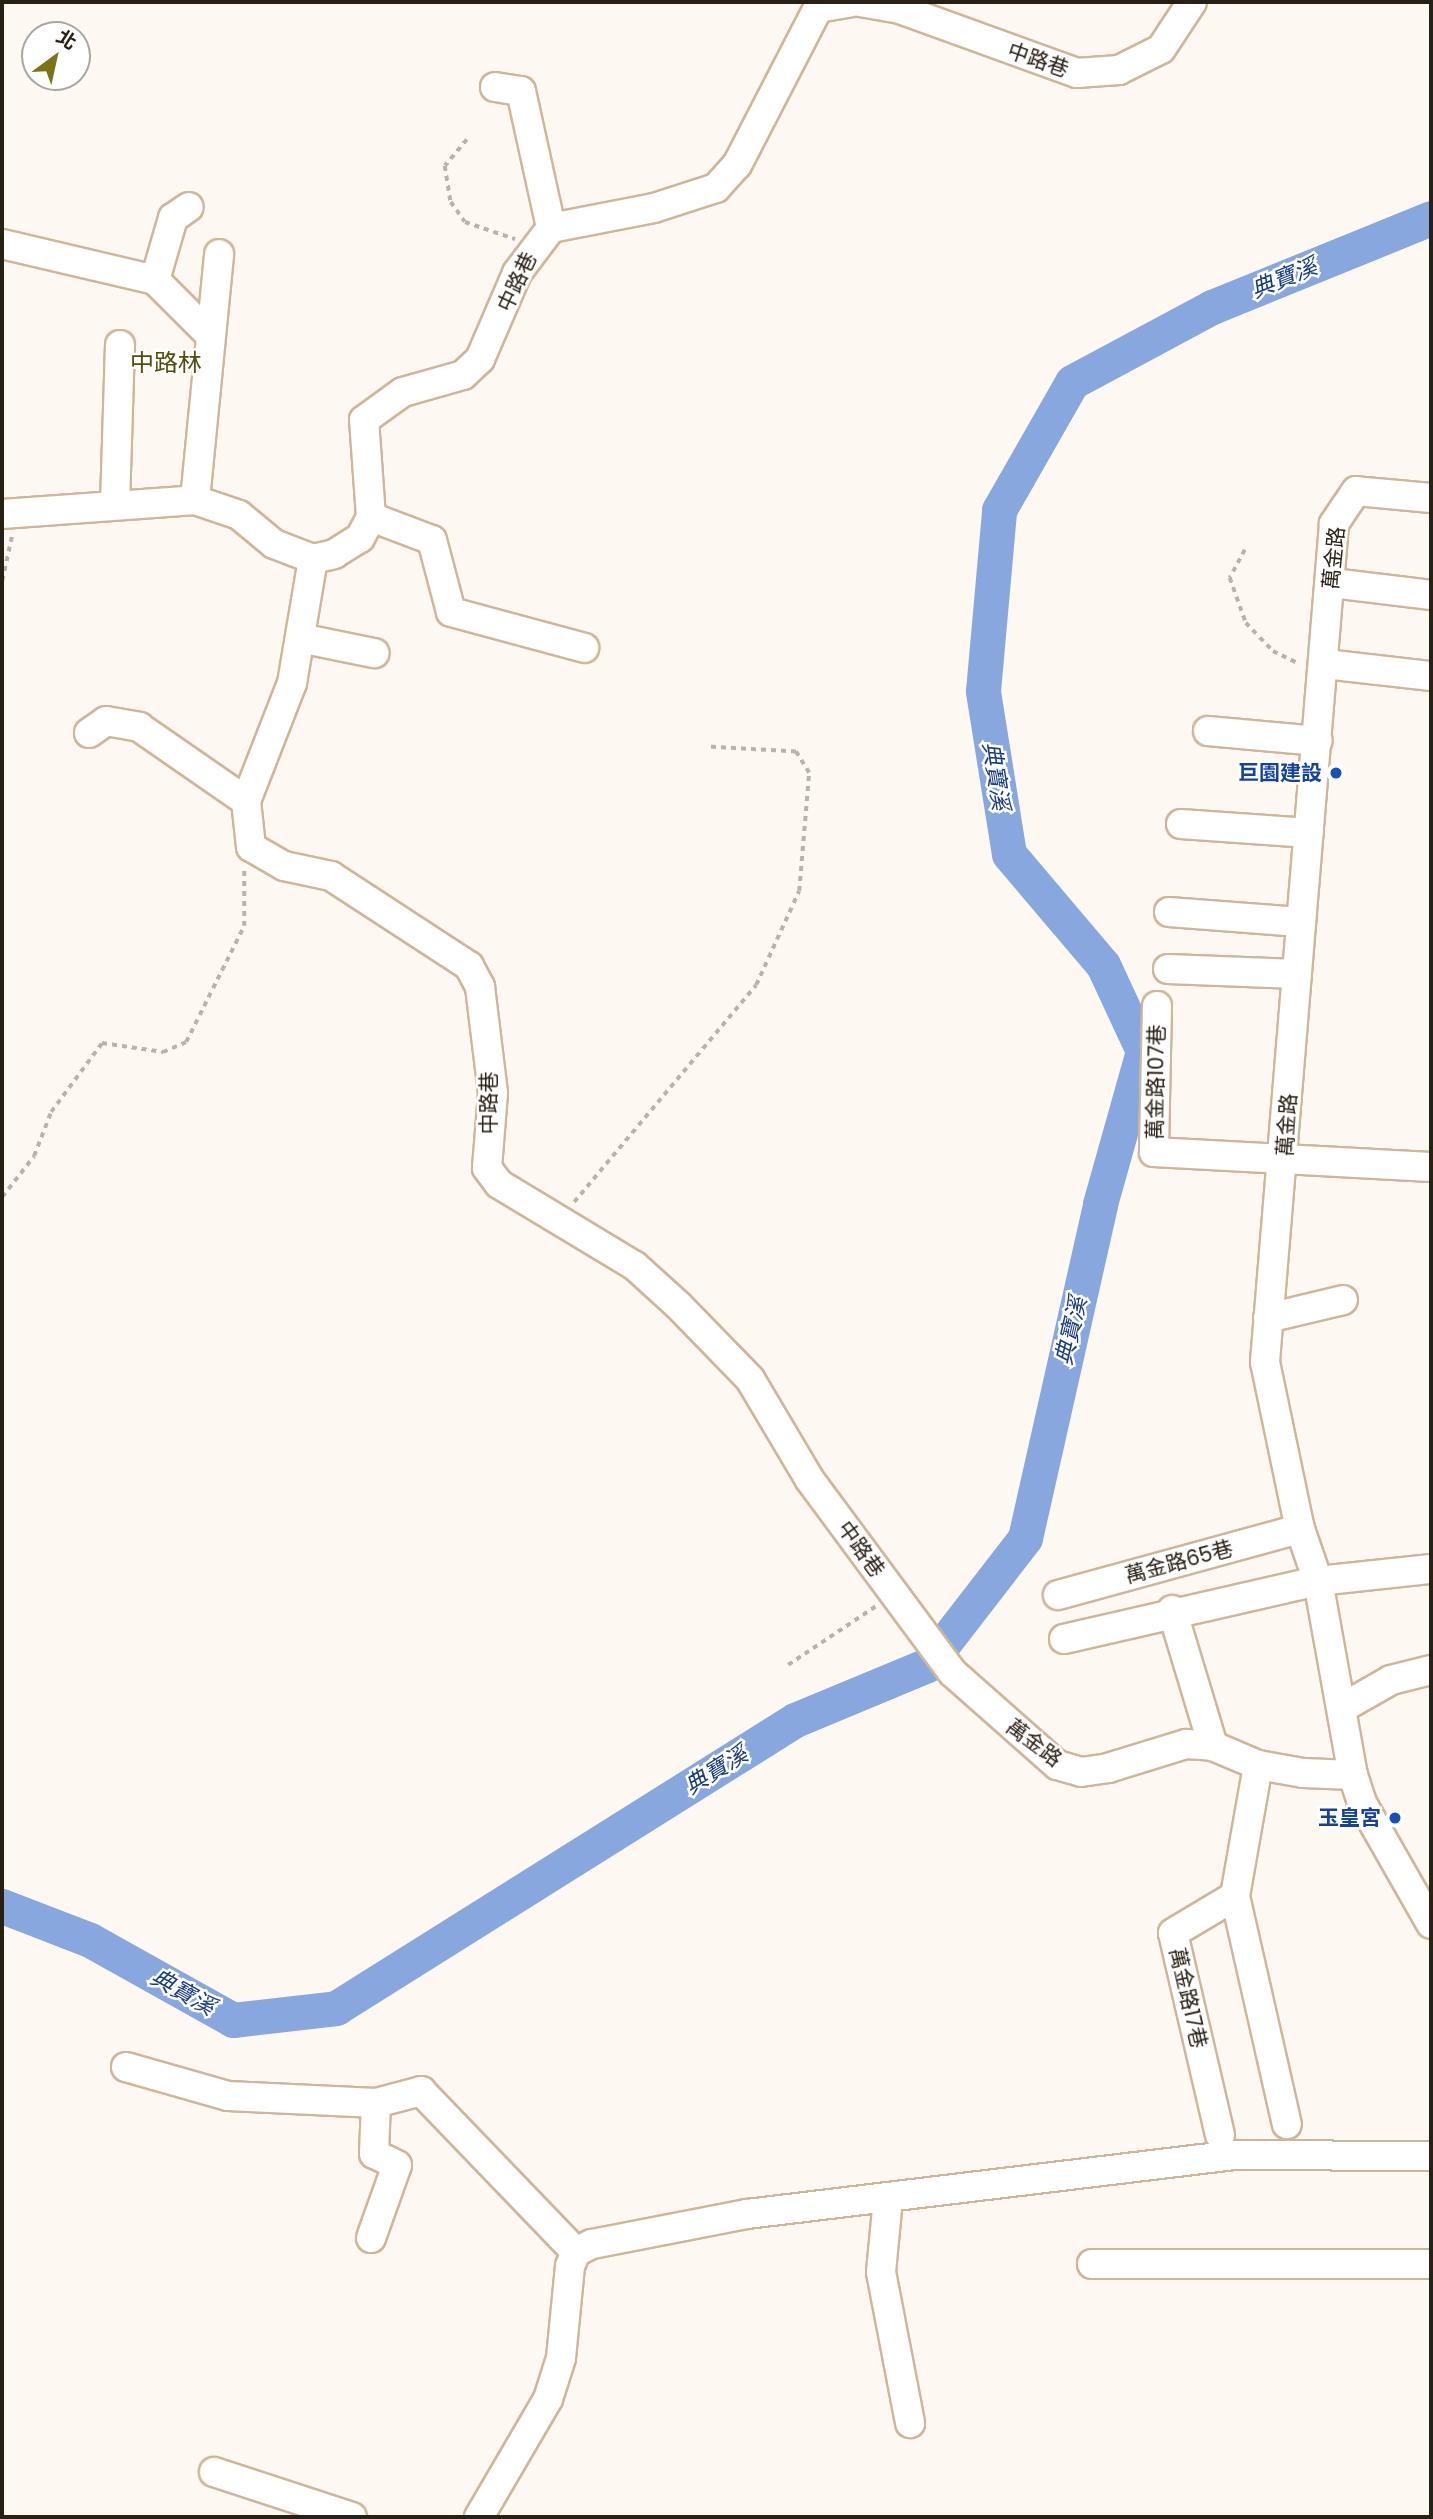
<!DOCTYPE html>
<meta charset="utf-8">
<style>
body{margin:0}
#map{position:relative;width:1433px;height:2519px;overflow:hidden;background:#fdf8f2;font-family:Poppins,"Noto Sans TC",sans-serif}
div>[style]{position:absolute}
.river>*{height:35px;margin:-17.5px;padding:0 17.5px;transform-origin:17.5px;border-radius:17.5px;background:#87a7de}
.path>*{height:3.5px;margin-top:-1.75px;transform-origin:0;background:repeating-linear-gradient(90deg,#b9b3ab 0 5px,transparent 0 10px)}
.roads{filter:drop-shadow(2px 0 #ceb799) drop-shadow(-2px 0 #ceb799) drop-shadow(0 2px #ceb799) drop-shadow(0 -2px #ceb799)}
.minor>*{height:28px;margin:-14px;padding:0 14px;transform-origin:14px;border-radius:14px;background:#fff}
.dots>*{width:19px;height:19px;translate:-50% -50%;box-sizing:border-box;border:4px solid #fff;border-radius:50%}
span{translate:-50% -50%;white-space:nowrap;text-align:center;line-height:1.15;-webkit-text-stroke:5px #fff;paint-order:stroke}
.street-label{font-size:21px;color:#292015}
.transit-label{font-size:21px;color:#164399;font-weight:700}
.right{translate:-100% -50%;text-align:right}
.water-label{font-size:23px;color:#193c7d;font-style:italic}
.quarter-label{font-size:24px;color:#524d0e}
.frame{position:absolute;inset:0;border:4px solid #292015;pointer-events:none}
.north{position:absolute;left:21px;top:21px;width:70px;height:70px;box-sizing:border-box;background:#fff;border:2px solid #a9a6a1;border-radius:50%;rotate:33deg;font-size:19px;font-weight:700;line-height:28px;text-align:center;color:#292015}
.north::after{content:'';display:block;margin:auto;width:24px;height:32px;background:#7b7417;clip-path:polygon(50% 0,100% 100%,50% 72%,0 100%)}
</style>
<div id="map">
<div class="river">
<div style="left:2px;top:1906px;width:94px;rotate:21.1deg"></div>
<div style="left:90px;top:1940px;width:164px;rotate:29.2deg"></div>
<div style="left:233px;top:2020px;width:104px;rotate:-6.6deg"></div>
<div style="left:336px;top:2008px;width:542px;rotate:-32.11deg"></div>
<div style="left:795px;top:1720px;width:143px;rotate:-22.6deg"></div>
<div style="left:927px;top:1665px;width:160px;rotate:-52.3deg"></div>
<div style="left:1025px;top:1538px;width:342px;rotate:-77.3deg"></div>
<div style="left:1100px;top:1204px;width:159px;rotate:-74.3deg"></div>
<div style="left:1143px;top:1051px;width:95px;rotate:-114.9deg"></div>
<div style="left:1103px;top:965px;width:145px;rotate:-130.3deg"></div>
<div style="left:1009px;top:854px;width:165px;rotate:-99.1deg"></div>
<div style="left:983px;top:691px;width:182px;rotate:-84.9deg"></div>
<div style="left:999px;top:510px;width:147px;rotate:-60.3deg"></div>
<div style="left:1072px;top:382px;width:159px;rotate:-28.2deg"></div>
<div style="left:1212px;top:307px;width:236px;rotate:-22.1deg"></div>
</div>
<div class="path">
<div style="left:467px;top:140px;width:34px;rotate:130deg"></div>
<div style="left:445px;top:166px;width:36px;rotate:81deg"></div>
<div style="left:451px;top:202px;width:24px;rotate:55deg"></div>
<div style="left:465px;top:222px;width:53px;rotate:18.8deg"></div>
<div style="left:1245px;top:550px;width:32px;rotate:118deg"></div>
<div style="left:1230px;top:578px;width:48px;rotate:70.4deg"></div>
<div style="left:1246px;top:623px;width:39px;rotate:46deg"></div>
<div style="left:1273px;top:651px;width:30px;rotate:26deg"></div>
<div style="left:2px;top:581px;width:47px;rotate:-77.7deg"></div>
<div style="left:2px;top:1197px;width:52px;rotate:-52deg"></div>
<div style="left:34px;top:1156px;width:47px;rotate:-68.9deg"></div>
<div style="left:51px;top:1112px;width:86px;rotate:-53.5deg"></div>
<div style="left:102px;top:1043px;width:62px;rotate:8.4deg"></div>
<div style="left:163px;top:1052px;width:25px;rotate:-23deg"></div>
<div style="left:186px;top:1042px;width:130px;rotate:-63.4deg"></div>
<div style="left:244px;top:926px;width:55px;rotate:-90deg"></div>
<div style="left:574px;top:1202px;width:283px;rotate:-50deg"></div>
<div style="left:756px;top:985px;width:103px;rotate:-65.4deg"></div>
<div style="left:799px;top:891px;width:118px;rotate:-85.2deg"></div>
<div style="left:809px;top:773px;width:25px;rotate:-122deg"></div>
<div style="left:796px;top:752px;width:88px;rotate:-176.7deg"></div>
<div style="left:788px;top:1665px;width:106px;rotate:-33.8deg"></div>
</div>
<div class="roads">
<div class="minor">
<div style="left:860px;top:2px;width:41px;rotate:9.9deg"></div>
<div style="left:900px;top:9px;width:188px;rotate:19.9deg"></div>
<div style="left:1077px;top:73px;width:42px;rotate:-4.1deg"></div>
<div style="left:1119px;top:70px;width:47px;rotate:-26.6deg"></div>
<div style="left:1161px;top:49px;width:56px;rotate:-56.6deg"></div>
<div style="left:495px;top:87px;width:26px;rotate:9deg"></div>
<div style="left:521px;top:91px;width:140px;rotate:77.6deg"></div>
<div style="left:2px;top:244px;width:157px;rotate:13.2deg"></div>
<div style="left:155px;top:280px;width:78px;rotate:45deg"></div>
<div style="left:155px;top:280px;width:65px;rotate:-73.8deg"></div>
<div style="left:173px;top:218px;width:19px;rotate:-35deg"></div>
<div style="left:1431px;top:498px;width:75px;rotate:-174.7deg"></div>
<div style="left:1356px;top:491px;width:40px;rotate:124deg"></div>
<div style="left:1334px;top:524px;width:841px;rotate:94.71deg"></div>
<div style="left:1265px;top:1362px;width:171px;rotate:78.2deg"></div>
<div style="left:1300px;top:1529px;width:55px;rotate:70.9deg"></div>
<div style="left:1318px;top:1581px;width:197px;rotate:79.8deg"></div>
<div style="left:1353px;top:1775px;width:29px;rotate:72deg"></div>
<div style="left:1362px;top:1803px;width:139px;rotate:60.3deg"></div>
<div style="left:195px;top:500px;width:247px;rotate:-84.4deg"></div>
<div style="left:115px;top:504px;width:159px;rotate:-88.2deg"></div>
<div style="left:2px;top:514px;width:194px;rotate:-4.1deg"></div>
<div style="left:195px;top:500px;width:46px;rotate:18.8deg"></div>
<div style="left:239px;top:515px;width:45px;rotate:39.6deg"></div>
<div style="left:274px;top:544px;width:42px;rotate:21deg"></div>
<div style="left:313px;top:559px;width:22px;rotate:-13deg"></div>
<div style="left:334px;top:554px;width:31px;rotate:-32deg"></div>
<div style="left:360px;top:538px;width:24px;rotate:-62deg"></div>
<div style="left:371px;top:517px;width:97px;rotate:-94.1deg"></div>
<div style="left:364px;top:420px;width:48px;rotate:-35.7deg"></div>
<div style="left:403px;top:392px;width:62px;rotate:-15.8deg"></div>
<div style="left:463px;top:375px;width:23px;rotate:-43deg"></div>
<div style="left:480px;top:359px;width:94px;rotate:-66.7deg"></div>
<div style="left:517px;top:273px;width:56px;rotate:-52.9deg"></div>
<div style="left:551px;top:228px;width:105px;rotate:-11deg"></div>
<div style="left:654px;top:208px;width:65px;rotate:-17.9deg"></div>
<div style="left:716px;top:188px;width:31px;rotate:-48deg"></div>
<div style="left:737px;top:165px;width:177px;rotate:-62.7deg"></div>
<div style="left:818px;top:8px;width:34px;rotate:-10deg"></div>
<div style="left:371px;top:517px;width:65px;rotate:20.7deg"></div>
<div style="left:432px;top:540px;width:74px;rotate:75.2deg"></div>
<div style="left:451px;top:612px;width:138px;rotate:15.1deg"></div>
<div style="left:313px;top:559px;width:126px;rotate:99.6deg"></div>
<div style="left:292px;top:683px;width:127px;rotate:111.3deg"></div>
<div style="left:246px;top:801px;width:46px;rotate:83.8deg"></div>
<div style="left:251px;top:847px;width:38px;rotate:30deg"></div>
<div style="left:284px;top:866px;width:48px;rotate:12deg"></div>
<div style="left:331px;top:876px;width:165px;rotate:33.1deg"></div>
<div style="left:469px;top:966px;width:24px;rotate:62deg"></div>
<div style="left:480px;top:987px;width:107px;rotate:83deg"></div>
<div style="left:493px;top:1093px;width:75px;rotate:94.6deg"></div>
<div style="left:487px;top:1168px;width:20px;rotate:53deg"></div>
<div style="left:499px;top:1184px;width:159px;rotate:31.1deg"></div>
<div style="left:635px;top:1266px;width:59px;rotate:42.3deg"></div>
<div style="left:679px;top:1306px;width:102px;rotate:45.8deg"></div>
<div style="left:750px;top:1379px;width:117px;rotate:59.3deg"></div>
<div style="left:810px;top:1480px;width:240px;rotate:53.5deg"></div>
<div style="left:953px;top:1673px;width:139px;rotate:41.5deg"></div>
<div style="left:1057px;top:1765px;width:25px;rotate:16deg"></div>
<div style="left:1081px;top:1772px;width:27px;rotate:-8deg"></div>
<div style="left:1108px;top:1768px;width:82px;rotate:-17.1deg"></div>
<div style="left:1186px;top:1744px;width:27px;rotate:4deg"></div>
<div style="left:1213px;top:1746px;width:49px;rotate:22.9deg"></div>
<div style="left:1258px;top:1765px;width:46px;rotate:10.1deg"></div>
<div style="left:1303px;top:1773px;width:50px;rotate:2.3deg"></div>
<div style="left:1332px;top:583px;width:100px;rotate:6.9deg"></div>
<div style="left:300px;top:638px;width:76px;rotate:11.5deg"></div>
<div style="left:1325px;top:664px;width:107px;rotate:6.5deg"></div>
<div style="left:1208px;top:731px;width:110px;rotate:5.2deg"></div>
<div style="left:89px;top:733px;width:21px;rotate:-35deg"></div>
<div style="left:106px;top:721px;width:34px;rotate:10deg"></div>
<div style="left:139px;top:727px;width:130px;rotate:34.7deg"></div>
<div style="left:1181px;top:824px;width:128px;rotate:4deg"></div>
<div style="left:1169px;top:912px;width:131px;rotate:4.4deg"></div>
<div style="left:1168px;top:969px;width:129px;rotate:2.2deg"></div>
<div style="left:1157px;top:1006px;width:146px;rotate:91.2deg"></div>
<div style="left:1154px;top:1152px;width:277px;rotate:3.1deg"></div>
<div style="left:1268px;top:1318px;width:77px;rotate:-13.5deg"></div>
<div style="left:1058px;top:1595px;width:251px;rotate:-15.3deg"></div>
<div style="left:1172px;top:1610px;width:142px;rotate:73.2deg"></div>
<div style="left:1064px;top:1639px;width:261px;rotate:-12.9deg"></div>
<div style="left:1318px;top:1581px;width:114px;rotate:-6.1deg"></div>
<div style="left:1342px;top:1708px;width:56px;rotate:-29.7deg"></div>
<div style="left:1391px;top:1680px;width:41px;rotate:-14deg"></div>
<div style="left:1235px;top:1896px;width:234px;rotate:77.2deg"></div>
<div style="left:126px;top:2067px;width:106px;rotate:15.9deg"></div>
<div style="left:228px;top:2096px;width:148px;rotate:2.7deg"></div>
<div style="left:376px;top:2103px;width:47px;rotate:-14.9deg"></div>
<div style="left:421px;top:2091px;width:223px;rotate:46.1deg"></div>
<div style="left:1220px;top:2135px;width:207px;rotate:-103.1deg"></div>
<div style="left:1173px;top:1933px;width:72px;rotate:-30.8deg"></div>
<div style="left:1235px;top:1896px;width:133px;rotate:-80deg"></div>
<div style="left:888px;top:2199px;width:73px;rotate:95.5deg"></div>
<div style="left:881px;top:2272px;width:154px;rotate:79.1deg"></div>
<div style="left:371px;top:2238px;width:77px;rotate:-70.4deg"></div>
<div style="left:397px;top:2165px;width:25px;rotate:-154deg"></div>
<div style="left:374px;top:2154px;width:51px;rotate:-87.8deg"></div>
<div style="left:1092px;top:2264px;width:339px"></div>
<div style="left:214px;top:2472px;width:145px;rotate:18.1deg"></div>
<div style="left:479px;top:2517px;width:137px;rotate:-59.7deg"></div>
<div style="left:548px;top:2399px;width:43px;rotate:-72.4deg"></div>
<div style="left:561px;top:2358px;width:92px;rotate:-84.4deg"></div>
<div style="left:570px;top:2266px;width:15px;rotate:-67deg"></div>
<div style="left:576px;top:2252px;width:18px;rotate:-27deg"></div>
<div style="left:592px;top:2244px;width:158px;rotate:-11deg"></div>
<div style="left:747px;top:2214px;width:492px;rotate:-6.9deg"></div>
<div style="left:1235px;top:2155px;width:196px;rotate:0.3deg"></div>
</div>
</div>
<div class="dots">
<div style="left:1336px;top:773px;background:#1a4fb4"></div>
<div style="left:1395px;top:1818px;background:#1a4fb4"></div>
</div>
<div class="street-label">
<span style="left:1038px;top:60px;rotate:19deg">中路巷</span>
<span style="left:517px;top:282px;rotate:-65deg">中路巷</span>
<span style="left:1334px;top:558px;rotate:-84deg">萬金路</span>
<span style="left:1156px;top:1082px;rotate:-89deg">萬金路107巷</span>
<span style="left:489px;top:1103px;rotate:-90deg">中路巷</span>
<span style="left:1287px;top:1125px;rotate:-86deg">萬金路</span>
<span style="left:861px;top:1549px;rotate:54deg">中路巷</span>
<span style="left:1179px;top:1562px;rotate:-15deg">萬金路65巷</span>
<span style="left:1034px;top:1743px;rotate:37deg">萬金路</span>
<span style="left:1188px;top:1998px;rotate:77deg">萬金路17巷</span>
</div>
<div class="transit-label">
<span class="right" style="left:1322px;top:773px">巨園建設</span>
<span class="right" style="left:1381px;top:1818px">玉皇宮</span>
</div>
<div class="water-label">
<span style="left:1284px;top:278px;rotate:-22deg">典寶溪</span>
<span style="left:996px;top:776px;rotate:81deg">典寶溪</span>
<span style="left:1071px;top:1331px;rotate:-77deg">典寶溪</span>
<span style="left:716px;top:1770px;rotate:-32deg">典寶溪</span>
<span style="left:183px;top:1992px;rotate:29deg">典寶溪</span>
</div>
<div class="quarter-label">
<span style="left:166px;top:363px">中路林</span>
</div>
<div class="frame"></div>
<div class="north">北</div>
</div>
